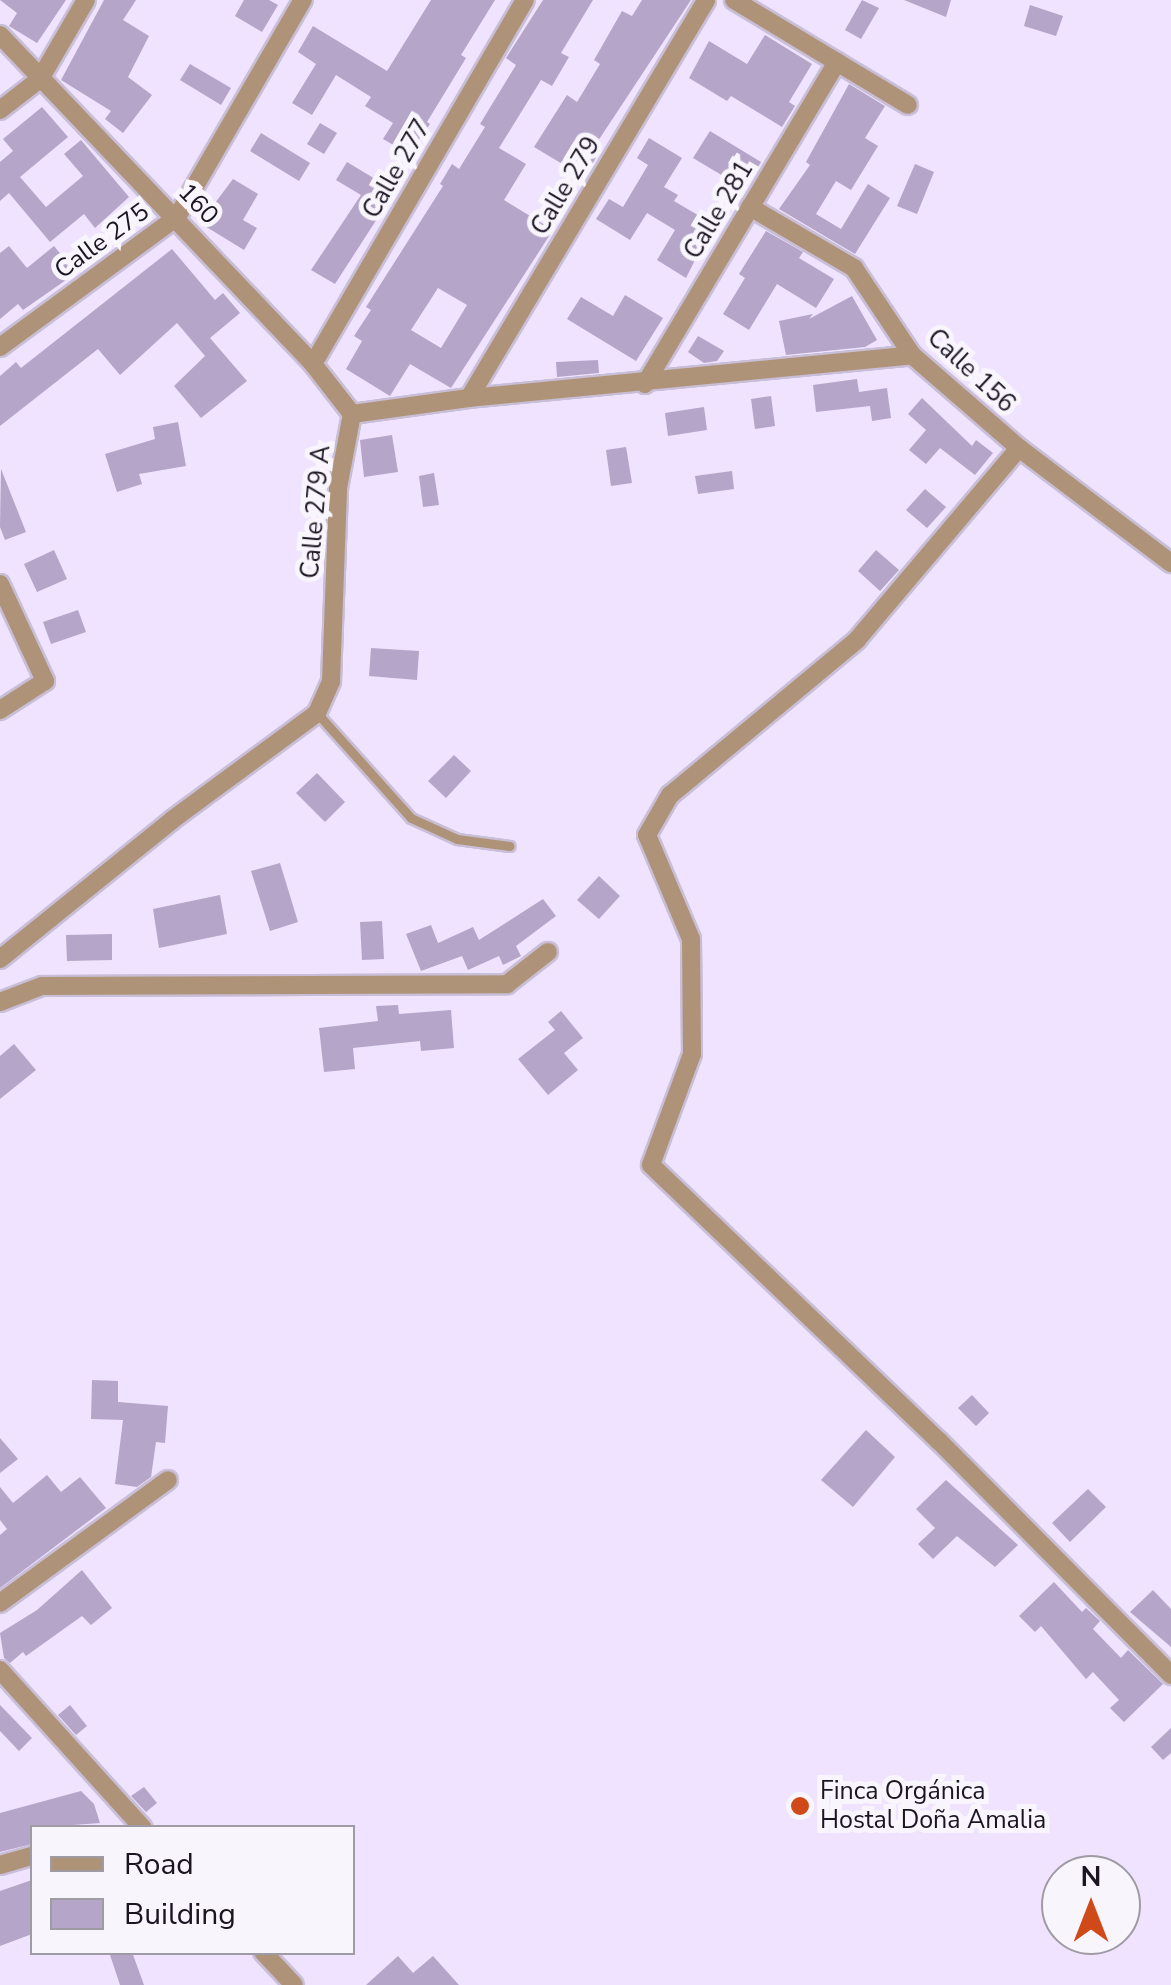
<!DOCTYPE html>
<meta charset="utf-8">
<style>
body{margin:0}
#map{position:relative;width:1171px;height:1985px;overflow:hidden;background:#efe3ff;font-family:"Nunito Sans",sans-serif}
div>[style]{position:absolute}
.building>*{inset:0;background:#b5a5c9}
.roads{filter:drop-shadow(2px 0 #c9bed7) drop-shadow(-2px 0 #c9bed7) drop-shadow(0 2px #c9bed7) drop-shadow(0 -2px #c9bed7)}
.lane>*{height:9px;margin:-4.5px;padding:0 4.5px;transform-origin:4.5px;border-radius:4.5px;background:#af9378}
.street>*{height:18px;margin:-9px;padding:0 9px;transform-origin:9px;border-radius:9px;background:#af9378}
.dots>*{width:28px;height:28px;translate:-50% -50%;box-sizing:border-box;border:5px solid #f8f5fc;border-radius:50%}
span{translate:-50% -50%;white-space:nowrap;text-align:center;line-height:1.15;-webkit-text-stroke:10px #f8f5fc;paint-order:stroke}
.street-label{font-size:25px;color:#1a1521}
.poi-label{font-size:25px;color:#1a1521}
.left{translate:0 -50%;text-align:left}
.legend{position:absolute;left:30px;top:1825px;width:325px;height:130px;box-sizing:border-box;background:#f8f5fc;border:2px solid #9f9ba4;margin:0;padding:12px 18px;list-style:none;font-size:30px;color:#1a1521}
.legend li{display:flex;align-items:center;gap:20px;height:50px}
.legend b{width:50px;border:2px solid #9f9ba4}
.north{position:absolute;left:1041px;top:1855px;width:100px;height:100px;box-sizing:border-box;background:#f8f5fc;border:2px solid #9f9ba4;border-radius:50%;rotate:0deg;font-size:28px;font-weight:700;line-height:40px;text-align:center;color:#1a1521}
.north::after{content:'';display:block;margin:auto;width:35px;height:45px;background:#d04918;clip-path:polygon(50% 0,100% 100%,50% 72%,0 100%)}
</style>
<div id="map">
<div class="building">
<div style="clip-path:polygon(0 0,66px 0,37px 43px,9px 26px,17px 13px)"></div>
<div style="clip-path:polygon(104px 0,136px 0,123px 20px,149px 36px,128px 77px,152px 95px,123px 133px,105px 119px,111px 111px,61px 80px)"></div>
<div style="clip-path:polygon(244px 0,269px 0,278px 5px,262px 32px,235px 16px)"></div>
<div style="clip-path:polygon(431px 0,495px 0,461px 55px,466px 58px,427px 122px,430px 124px,409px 154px,383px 139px,393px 123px,365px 106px,371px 97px,336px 75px,312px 115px,292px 103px,316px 64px,298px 52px,313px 26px,387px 71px)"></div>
<div style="clip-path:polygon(evenodd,543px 0,593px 0,561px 53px,569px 57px,552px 86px,541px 80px,499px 148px,526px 164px,504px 200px,553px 230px,451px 388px,410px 364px,390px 396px,346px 369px,362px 341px,354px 336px,371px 310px,366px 307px,443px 186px,440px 184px,452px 164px,459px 169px,485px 127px,480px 124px,516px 65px,506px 58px,543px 0,438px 288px,467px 305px,441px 348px,411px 330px,438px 288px)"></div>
<div style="clip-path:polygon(642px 0,691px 0,596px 144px,602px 148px,584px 177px,534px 147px,567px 95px,577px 102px,600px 64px,594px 60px,622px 11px,632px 16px)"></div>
<div style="clip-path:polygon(862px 0,879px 8px,861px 39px,845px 30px)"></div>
<div style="clip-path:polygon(904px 0,951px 0,946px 17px)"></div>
<div style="clip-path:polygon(1030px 5px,1063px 16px,1056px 36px,1024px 26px)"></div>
<div style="clip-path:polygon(765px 35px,812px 64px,789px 102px,795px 106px,782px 127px,731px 96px,727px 101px,689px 78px,709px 41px,747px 64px)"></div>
<div style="clip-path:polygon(190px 64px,231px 88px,221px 105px,180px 80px)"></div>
<div style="clip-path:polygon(849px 84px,885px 106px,865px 138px,878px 146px,851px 190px,836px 181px,816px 214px,841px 229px,868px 184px,890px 198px,855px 254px,779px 209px,810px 165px,806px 162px)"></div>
<div style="clip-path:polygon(42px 107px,68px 137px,20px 177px,46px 207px,83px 176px,64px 154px,81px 140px,129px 197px,95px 228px,84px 214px,50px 242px,9px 193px,0 201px,0 162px,13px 151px,3px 139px)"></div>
<div style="clip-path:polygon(320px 123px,337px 133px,324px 154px,307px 144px)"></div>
<div style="clip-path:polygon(710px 131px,761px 162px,745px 189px,693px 158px)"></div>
<div style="clip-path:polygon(261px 133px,310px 163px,299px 181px,250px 151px)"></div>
<div style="clip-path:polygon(649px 138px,682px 158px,664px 187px,678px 195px,674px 201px,713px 224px,686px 278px,657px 260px,675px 230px,647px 213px,630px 240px,596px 219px,609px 199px,623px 207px,648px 165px,637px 158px)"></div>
<div style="clip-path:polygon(347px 162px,395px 191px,335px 284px,311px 270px,361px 195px,336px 180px)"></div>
<div style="clip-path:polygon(915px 164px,934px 172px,917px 214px,897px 206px)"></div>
<div style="clip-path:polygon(233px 179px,258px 194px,243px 220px,257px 228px,244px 250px,200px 223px)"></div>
<div style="clip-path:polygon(766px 231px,803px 252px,799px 258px,834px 279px,816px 308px,777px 284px,749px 330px,723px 314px,745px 278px,739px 274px)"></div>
<div style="clip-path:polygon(9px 246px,27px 268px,54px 246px,76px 273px,23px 310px,18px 304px,0 319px,0 253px)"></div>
<div style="clip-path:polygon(172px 249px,215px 300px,223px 293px,240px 313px,210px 338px,247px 381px,201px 418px,174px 386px,205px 356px,177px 323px,120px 375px,98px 349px,0 426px,0 376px,16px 362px,21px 368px)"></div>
<div style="clip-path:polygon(625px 295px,663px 318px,636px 361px,567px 319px,581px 297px,613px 316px)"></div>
<div style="clip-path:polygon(852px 296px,877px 340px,865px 347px,786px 355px,779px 321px,813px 314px,809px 319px)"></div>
<div style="clip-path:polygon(698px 336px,724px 351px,717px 361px,704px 363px,688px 352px)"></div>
<div style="clip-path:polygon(598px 360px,599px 373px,557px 377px,556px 362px)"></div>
<div style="clip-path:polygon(857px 379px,859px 392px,887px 388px,891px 418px,872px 421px,870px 406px,816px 412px,813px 385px)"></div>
<div style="clip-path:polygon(771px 396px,775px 426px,755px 429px,751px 399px)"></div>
<div style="clip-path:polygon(922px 398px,972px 446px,976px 440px,993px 453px,975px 475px,940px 448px,926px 464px,909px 450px,926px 430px,908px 414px)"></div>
<div style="clip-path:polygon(704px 407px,707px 430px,668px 436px,665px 413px)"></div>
<div style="clip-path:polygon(178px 422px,186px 466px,139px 474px,142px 484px,117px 492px,105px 454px,155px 439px,153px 427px)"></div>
<div style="clip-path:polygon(392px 435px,398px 472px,364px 477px,360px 440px)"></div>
<div style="clip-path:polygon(626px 447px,632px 483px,611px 486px,606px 450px)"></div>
<div style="clip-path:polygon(1px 469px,26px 532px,5px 540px,0 527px)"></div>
<div style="clip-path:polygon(732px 471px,734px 489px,698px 494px,695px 476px)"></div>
<div style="clip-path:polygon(434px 473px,439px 505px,423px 507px,419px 476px)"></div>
<div style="clip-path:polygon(925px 489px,946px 507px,927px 528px,906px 510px)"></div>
<div style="clip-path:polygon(54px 550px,67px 579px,37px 592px,24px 564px)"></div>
<div style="clip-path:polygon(876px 550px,899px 570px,880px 591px,858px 571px)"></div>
<div style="clip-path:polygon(78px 610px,86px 632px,51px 644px,43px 622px)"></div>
<div style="clip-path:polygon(371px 648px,419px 651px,417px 680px,369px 676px)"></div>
<div style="clip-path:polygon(454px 755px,471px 771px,446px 798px,428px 781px)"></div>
<div style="clip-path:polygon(317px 773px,345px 802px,325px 822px,296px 793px)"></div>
<div style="clip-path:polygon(280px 863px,298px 922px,270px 931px,251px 871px)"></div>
<div style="clip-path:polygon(599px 876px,620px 896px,599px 919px,577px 900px)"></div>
<div style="clip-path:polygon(220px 895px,227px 934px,159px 948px,153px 909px)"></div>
<div style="clip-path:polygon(543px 899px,556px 916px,516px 946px,521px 956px,503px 965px,499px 956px,468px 970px,462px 956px,421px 971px,406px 934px,431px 925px,438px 943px,473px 927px,479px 940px)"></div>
<div style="clip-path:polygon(382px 921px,384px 959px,362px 960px,360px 922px)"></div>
<div style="clip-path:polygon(112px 934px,112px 960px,67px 961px,66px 935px)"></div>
<div style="clip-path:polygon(398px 1005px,399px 1014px,451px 1010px,454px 1048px,421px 1051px,420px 1041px,353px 1048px,355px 1069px,324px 1072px,319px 1028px,378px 1021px,376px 1006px)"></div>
<div style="clip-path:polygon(561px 1011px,583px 1038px,564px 1053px,578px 1070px,548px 1095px,518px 1059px,555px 1030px,548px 1022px)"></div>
<div style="clip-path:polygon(14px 1044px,36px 1070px,0 1099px,0 1056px)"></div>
<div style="clip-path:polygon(92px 1380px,118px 1381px,118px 1402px,168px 1406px,165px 1443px,156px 1442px,151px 1477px,137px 1487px,115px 1484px,123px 1420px,91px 1419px)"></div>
<div style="clip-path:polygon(972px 1395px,989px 1413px,976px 1426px,958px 1408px)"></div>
<div style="clip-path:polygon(866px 1430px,895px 1457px,853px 1507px,821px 1480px)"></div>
<div style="clip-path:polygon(0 1438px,18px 1459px,0 1473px)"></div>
<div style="clip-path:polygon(47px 1475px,61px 1492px,80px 1477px,106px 1508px,0 1588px,0 1535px,7px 1529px,0 1520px,0 1487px,13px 1503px)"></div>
<div style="clip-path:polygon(946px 1480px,1018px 1545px,995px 1567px,957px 1536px,933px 1559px,918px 1544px,935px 1528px,916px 1509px)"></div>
<div style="clip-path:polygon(1088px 1489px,1106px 1507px,1070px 1542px,1052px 1523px)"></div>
<div style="clip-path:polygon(82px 1570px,112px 1608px,91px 1625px,82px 1616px,26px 1656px,23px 1652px,10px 1663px,4px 1658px,0 1633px,37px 1610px)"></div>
<div style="clip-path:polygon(1054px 1582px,1082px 1612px,1086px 1608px,1100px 1621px,1093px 1629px,1121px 1658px,1128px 1650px,1163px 1684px,1124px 1722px,1110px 1708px,1119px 1700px,1093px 1672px,1086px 1679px,1041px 1626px,1035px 1632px,1019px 1616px)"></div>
<div style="clip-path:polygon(1153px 1590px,1171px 1609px,1171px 1647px,1130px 1612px)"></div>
<div style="clip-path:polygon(0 1705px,32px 1738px,19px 1751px,0 1731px)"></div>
<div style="clip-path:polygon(70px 1705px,87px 1726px,76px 1735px,58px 1715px)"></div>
<div style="clip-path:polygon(1171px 1728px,1171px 1753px,1163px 1760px,1151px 1747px)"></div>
<div style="clip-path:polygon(144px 1787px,157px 1803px,146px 1812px,131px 1796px)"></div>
<div style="clip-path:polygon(81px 1791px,94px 1804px,100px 1823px,32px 1828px,32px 1844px,0 1852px,0 1813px)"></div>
<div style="clip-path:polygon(32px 1880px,32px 1934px,0 1946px,0 1891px)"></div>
<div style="clip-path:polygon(109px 1952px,132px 1952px,144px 1985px,120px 1985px)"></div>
<div style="clip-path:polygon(398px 1956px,413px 1973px,433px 1956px,459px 1985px,366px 1985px)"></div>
</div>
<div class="roads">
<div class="lane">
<div style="left:317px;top:713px;width:141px;rotate:48.2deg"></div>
<div style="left:411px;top:818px;width:51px;rotate:24.5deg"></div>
<div style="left:457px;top:839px;width:53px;rotate:7.5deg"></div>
</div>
<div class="street">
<div style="left:734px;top:0;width:203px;rotate:31.1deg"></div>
<div style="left:0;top:35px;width:454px;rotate:46.4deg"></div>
<div style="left:313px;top:364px;width:63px;rotate:52deg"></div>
<div style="left:0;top:110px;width:51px;rotate:-37.8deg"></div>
<div style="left:40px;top:79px;width:91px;rotate:-59.8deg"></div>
<div style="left:750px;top:207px;width:121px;rotate:30.4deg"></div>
<div style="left:854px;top:268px;width:105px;rotate:56.3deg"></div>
<div style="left:912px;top:355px;width:142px;rotate:41deg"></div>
<div style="left:1019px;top:448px;width:191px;rotate:37.1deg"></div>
<div style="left:0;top:347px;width:220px;rotate:-36.3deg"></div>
<div style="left:177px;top:217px;width:251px;rotate:-59.9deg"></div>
<div style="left:313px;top:364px;width:421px;rotate:-59.8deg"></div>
<div style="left:645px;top:384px;width:375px;rotate:-59.2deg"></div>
<div style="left:469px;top:398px;width:463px;rotate:-59.2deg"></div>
<div style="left:1019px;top:448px;width:251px;rotate:130.2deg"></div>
<div style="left:857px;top:640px;width:243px;rotate:140.3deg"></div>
<div style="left:670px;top:795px;width:46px;rotate:119.9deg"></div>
<div style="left:647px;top:835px;width:113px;rotate:67.1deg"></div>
<div style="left:691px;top:939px;width:115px;rotate:89.5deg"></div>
<div style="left:692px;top:1054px;width:118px;rotate:110.3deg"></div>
<div style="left:651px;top:1165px;width:399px;rotate:43.8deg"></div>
<div style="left:939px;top:1441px;width:330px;rotate:45.2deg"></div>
<div style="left:0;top:584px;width:107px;rotate:65.1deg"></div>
<div style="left:45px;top:681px;width:54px;rotate:147.2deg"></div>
<div style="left:0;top:959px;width:221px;rotate:-38.9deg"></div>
<div style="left:172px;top:820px;width:180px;rotate:-36.4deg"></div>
<div style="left:317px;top:713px;width:35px;rotate:-66deg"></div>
<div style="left:331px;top:681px;width:193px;rotate:-87.9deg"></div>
<div style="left:338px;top:488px;width:75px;rotate:-79.3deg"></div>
<div style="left:352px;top:414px;width:118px;rotate:-7.8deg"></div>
<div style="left:469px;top:398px;width:445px;rotate:-5.5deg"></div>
<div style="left:0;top:1002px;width:45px;rotate:-20.9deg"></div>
<div style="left:42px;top:986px;width:465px;rotate:-0.2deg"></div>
<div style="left:507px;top:984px;width:52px;rotate:-38deg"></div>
<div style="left:0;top:1603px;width:208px;rotate:-36.2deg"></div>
<div style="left:0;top:1670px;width:213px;rotate:47.9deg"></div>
<div style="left:0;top:1865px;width:33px;rotate:-16deg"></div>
<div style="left:263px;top:1952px;width:45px;rotate:46.8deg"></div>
</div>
</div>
<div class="dots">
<div style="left:800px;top:1806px;background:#d04918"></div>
</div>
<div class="street-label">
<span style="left:397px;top:169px;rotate:-60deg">Calle 277</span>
<span style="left:566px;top:186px;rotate:-59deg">Calle 279</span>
<span style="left:198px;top:204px;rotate:46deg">160</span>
<span style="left:719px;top:210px;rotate:-59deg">Calle 281</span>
<span style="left:102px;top:241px;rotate:-36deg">Calle 275</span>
<span style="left:971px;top:371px;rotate:43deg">Calle 156</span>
<span style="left:316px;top:512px;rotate:-85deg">Calle 279 A</span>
</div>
<div class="poi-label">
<span class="left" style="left:820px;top:1806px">Finca Orgánica<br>Hostal Doña Amalia</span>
</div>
<ul class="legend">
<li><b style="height:12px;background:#af9378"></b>Road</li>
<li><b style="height:28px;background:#b5a5c9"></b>Building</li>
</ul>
<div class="north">N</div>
</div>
